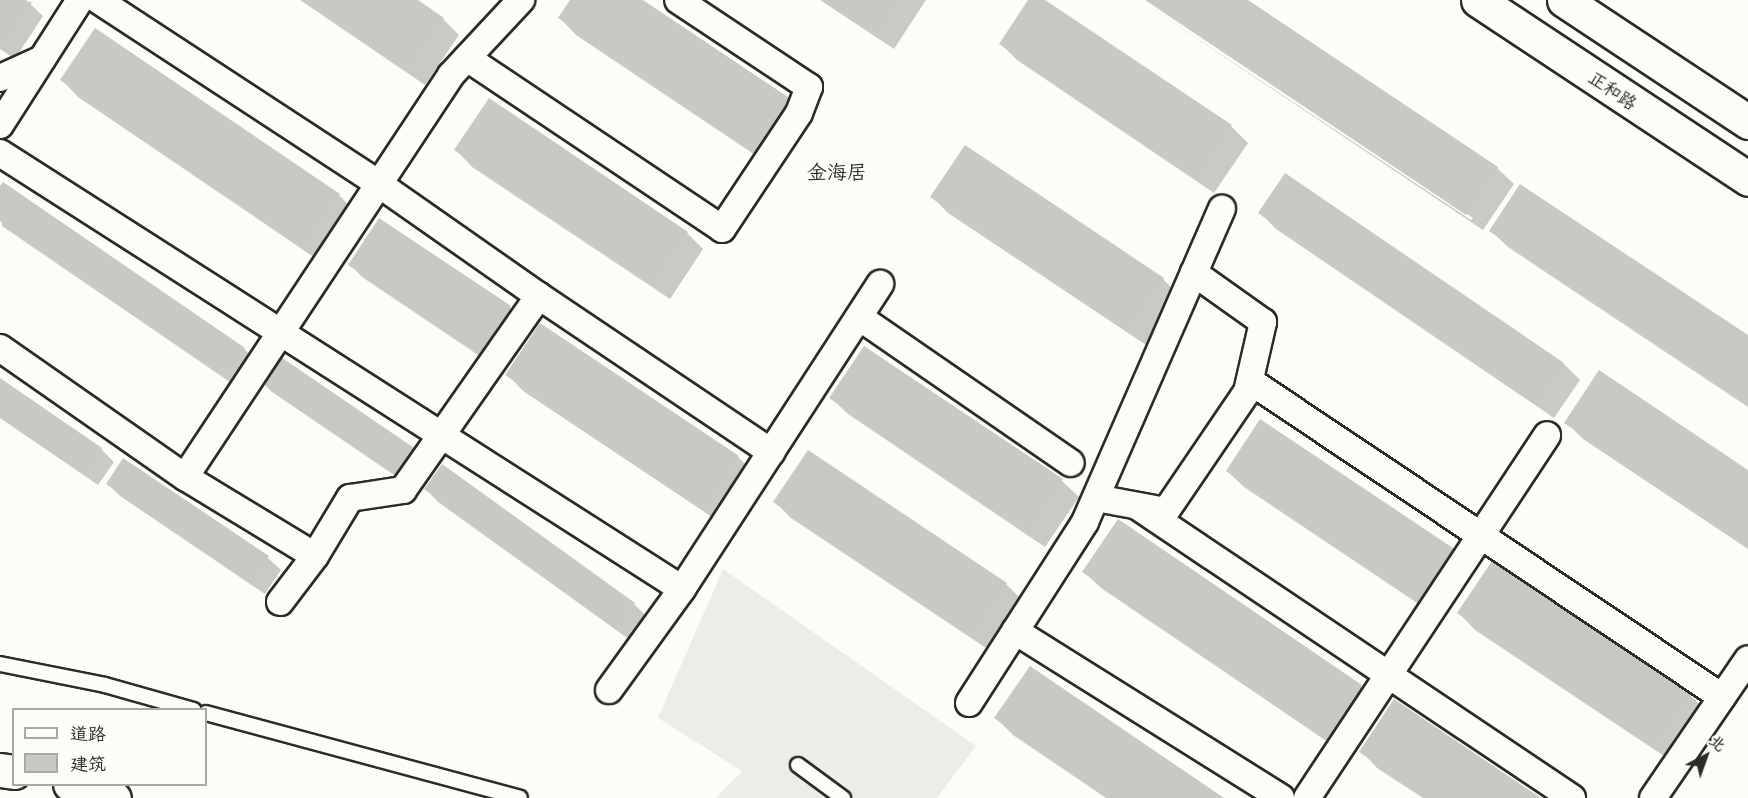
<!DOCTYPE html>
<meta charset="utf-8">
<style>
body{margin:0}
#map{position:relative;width:1748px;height:798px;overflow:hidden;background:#fdfcf7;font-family:Mali,"LXGW WenKai TC",sans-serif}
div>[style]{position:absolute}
.built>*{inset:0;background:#edece8}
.shadow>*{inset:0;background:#0003}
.building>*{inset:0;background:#c9c8c4}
.roads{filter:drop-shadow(2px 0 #2b2b2b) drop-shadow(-2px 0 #2b2b2b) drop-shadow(0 2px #2b2b2b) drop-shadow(0 -2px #2b2b2b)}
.lane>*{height:14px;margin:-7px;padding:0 7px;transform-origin:7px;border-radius:7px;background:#fdfcf7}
.street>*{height:26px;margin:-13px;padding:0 13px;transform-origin:13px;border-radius:13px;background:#fdfcf7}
.secondary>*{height:33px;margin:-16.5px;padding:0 16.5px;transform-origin:16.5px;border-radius:16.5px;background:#fdfcf7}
.highway>*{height:33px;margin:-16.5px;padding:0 16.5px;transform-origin:16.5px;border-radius:16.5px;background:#fdfcf7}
span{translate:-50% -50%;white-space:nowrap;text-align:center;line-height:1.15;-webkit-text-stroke:4.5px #fdfcf7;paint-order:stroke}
.street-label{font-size:18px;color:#2b2b2b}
.neighbourhood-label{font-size:20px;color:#2b2b2b}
.legend{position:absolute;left:12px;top:708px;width:195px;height:78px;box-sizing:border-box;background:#fdfcf7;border:2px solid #a9a8a5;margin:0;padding:8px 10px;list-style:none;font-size:18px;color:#2b2b2b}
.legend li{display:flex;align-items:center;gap:12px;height:30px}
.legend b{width:30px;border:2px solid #a9a8a5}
.north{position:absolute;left:1676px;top:726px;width:60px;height:60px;-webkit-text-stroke:4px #fdfcf7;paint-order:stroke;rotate:41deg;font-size:16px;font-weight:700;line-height:24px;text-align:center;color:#2b2b2b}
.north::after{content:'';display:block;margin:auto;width:21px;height:27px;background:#2b2b2b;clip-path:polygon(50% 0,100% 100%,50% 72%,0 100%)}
</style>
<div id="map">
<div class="built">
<div style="clip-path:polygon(723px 569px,976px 746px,937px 798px,716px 798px,742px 771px,658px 718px)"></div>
</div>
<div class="shadow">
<div style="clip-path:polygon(0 0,26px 0,43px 16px,15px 59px,0 49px)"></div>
<div style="clip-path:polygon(300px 0,415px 0,443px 19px,459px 35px,425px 85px)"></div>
<div style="clip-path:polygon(572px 0,641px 0,790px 100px,773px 167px,576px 35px,560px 18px)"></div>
<div style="clip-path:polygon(820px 0,926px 0,894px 49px)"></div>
<div style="clip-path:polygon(1030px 0,1043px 0,1231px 126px,1248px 143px,1214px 193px,1017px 60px,1001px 44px)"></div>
<div style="clip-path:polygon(1139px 0,1471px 220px,1473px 218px,1147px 0,1246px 0,1497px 168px,1514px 184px,1483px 230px)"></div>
<div style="clip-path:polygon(62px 80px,339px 195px,355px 212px,321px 262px,78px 97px)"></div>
<div style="clip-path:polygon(456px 150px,687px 233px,703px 249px,670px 299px,472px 167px)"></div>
<div style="clip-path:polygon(1285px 175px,1564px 364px,1580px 380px,1554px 418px,1276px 229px,1260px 213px)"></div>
<div style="clip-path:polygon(0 189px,244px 349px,261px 365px,243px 391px,2px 226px)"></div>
<div style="clip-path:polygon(932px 197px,1163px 279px,1179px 296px,1146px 345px,948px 213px)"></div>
<div style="clip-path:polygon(1491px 231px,1748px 337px,1748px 407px,1508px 247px)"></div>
<div style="clip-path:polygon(350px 264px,510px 308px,522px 320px,493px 365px,362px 277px)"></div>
<div style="clip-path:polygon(864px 348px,1062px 481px,1079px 497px,1045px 547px,848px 414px,831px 398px)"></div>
<div style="clip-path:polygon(275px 355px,416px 490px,272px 392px,259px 379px)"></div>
<div style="clip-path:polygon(507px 374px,738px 457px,754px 473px,721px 523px,523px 391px)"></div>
<div style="clip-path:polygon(0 380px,101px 449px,114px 462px,98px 485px,0 418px)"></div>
<div style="clip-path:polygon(1566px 422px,1748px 472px,1748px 549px,1583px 439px)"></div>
<div style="clip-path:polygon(123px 460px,268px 558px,281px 570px,265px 594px,120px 496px,107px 483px)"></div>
<div style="clip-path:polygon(1227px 471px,1458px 553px,1475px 569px,1441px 619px,1244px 487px)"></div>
<div style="clip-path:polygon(426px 489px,634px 604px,647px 617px,630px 640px,438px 502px)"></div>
<div style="clip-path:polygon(775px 502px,1006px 584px,1022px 600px,989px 650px,791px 518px)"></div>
<div style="clip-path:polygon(1118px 521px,1361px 687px,1378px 703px,1344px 753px,1101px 588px,1084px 572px)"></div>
<div style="clip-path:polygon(1492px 563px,1690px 695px,1707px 712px,1673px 762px,1475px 630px,1459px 613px)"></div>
<div style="clip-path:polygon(996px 718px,1221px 798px,1106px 798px,1013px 735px)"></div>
<div style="clip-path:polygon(1361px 751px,1538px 798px,1423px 798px,1377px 768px)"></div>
</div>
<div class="building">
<div style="clip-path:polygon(0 0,32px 2px,0 49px)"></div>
<div style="clip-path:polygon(306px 0,418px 0,444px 18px,408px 70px)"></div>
<div style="clip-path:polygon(570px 0,643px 0,791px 99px,756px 151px,558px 18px)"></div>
<div style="clip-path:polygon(826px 0,899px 0,877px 34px)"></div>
<div style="clip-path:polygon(1028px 0,1045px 0,1232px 125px,1197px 178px,999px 44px)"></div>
<div style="clip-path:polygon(1145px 0,1248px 0,1498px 167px,1466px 215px)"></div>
<div style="clip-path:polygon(95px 28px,340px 194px,304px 247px,60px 80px)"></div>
<div style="clip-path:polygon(489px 98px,688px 232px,653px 284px,454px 150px)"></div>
<div style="clip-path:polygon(965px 145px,1164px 278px,1129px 330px,930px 197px)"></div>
<div style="clip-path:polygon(1285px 173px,1564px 363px,1537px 403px,1258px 213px)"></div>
<div style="clip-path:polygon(3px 182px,245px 348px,226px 376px,0 221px,0 186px)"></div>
<div style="clip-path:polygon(1520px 184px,1748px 335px,1748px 403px,1489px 231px)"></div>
<div style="clip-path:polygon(379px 218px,511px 306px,480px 353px,348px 265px)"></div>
<div style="clip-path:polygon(540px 323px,739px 456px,704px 508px,505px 375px)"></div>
<div style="clip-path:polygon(864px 346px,1063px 479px,1028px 531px,829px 398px)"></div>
<div style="clip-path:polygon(275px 353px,420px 452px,403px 478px,257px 379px)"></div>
<div style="clip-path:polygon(1599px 370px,1748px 470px,1748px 545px,1564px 423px)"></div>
<div style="clip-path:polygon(0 378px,102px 448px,85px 474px,0 416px)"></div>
<div style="clip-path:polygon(1260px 419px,1459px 552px,1424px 604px,1226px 471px)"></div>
<div style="clip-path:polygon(808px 450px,1007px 583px,972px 635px,773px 502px)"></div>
<div style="clip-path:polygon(123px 458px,269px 556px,251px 582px,106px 484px)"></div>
<div style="clip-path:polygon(442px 464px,635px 603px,617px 628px,424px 489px)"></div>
<div style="clip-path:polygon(1118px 519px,1362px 685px,1327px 738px,1082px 572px)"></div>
<div style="clip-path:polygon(1492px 561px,1691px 694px,1656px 747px,1457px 613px)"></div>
<div style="clip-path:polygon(1030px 666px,1224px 798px,1111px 798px,994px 718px)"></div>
<div style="clip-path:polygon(1394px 699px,1541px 798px,1429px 798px,1359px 752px)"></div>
</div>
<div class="roads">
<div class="lane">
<div style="left:0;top:664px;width:107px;rotate:11.3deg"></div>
<div style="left:105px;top:685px;width:92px;rotate:15.7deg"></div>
<div style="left:206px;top:713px;width:325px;rotate:15.1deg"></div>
<div style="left:798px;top:765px;width:56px;rotate:36.3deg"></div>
</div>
<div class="street">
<div style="left:98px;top:0;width:336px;rotate:33.2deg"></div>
<div style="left:379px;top:184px;width:195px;rotate:35deg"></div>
<div style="left:539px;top:296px;width:280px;rotate:33.9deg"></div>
<div style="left:467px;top:58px;width:307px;rotate:33.8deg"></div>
<div style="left:722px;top:229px;width:139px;rotate:-56.4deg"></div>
<div style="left:799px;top:113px;width:28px;rotate:-69deg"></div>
<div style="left:809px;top:87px;width:157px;rotate:-146.4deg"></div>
<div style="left:0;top:78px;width:46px;rotate:-24.3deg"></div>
<div style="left:0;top:125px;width:148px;rotate:-57.4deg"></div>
<div style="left:0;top:153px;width:809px;rotate:32.59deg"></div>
<div style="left:859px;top:317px;width:257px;rotate:34.6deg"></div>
<div style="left:0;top:348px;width:226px;rotate:34.9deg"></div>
<div style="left:185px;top:477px;width:152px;rotate:31.3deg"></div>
<div style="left:1250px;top:381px;width:568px;rotate:33.8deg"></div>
<div style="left:185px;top:477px;width:482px;rotate:-56.5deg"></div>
<div style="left:451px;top:75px;width:103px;rotate:-47deg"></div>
<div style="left:1096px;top:498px;width:71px;rotate:10.5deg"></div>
<div style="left:1166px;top:511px;width:144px;rotate:-55.8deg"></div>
<div style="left:1247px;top:392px;width:72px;rotate:-77.1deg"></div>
<div style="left:1263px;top:322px;width:85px;rotate:-144.6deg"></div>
<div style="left:1137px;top:506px;width:524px;rotate:33.87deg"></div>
<div style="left:280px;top:602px;width:58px;rotate:-52.7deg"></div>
<div style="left:315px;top:556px;width:68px;rotate:-58.9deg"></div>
<div style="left:350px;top:498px;width:54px;rotate:-8.6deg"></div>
<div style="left:403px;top:490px;width:237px;rotate:-55deg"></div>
<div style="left:1015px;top:631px;width:314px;rotate:32.1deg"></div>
<div style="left:609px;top:690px;width:125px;rotate:-54.1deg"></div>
<div style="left:682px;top:589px;width:364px;rotate:-57deg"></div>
<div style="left:969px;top:703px;width:215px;rotate:-57.3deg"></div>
<div style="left:1085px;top:522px;width:342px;rotate:-66.4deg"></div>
<div style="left:1307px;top:798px;width:435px;rotate:-56.5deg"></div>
<div style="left:1653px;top:798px;width:168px;rotate:-55.6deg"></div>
</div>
<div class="secondary">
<div style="left:1478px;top:0;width:324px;rotate:33.5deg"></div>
<div style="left:1564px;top:0;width:221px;rotate:33.5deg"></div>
</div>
<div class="highway">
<div style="left:0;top:770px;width:14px;rotate:8deg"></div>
<div style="left:70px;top:784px;width:46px;rotate:17.7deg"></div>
</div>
</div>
<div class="street-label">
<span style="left:1613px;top:90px;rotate:34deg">正和路</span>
</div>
<div class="neighbourhood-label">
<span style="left:837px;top:171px">金海居</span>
</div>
<ul class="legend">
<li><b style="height:8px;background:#fdfcf7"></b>道路</li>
<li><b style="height:16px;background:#c9c8c4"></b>建筑</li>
</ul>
<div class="north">北</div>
</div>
